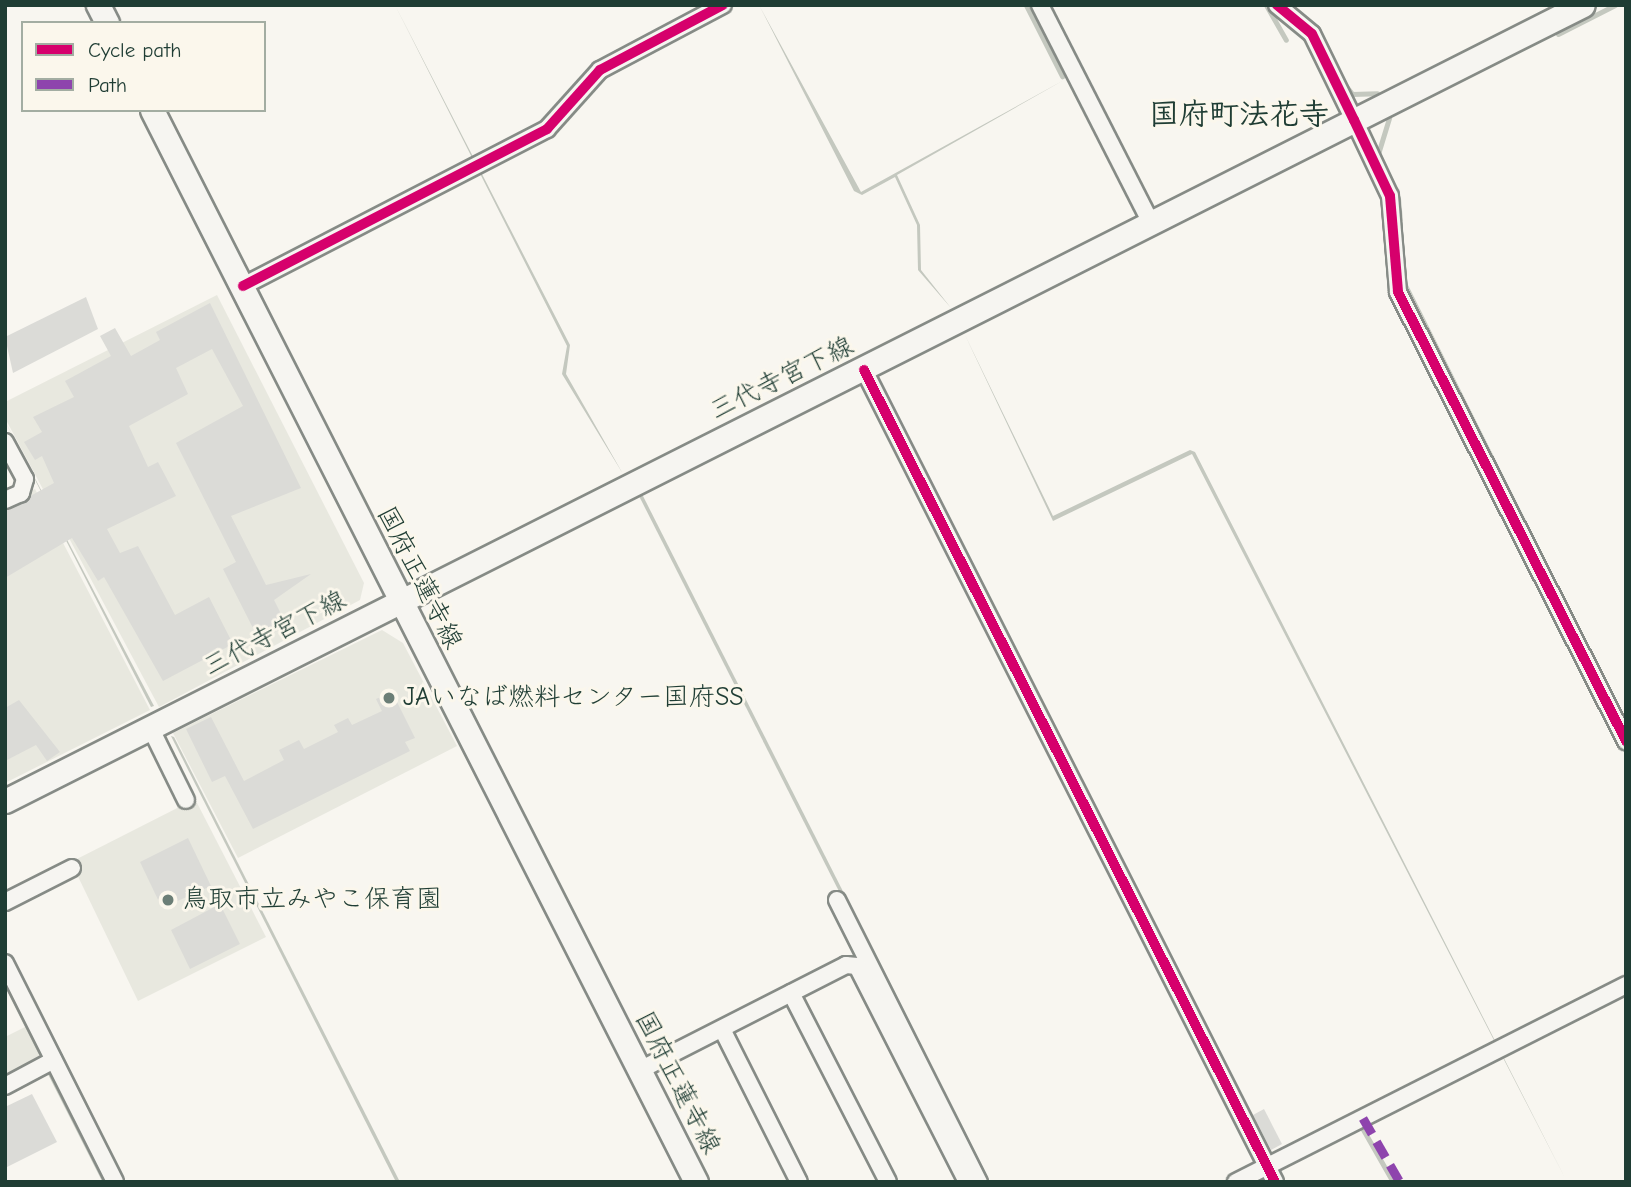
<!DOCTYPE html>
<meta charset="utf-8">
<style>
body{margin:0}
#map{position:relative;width:1631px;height:1187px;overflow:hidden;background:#f8f6f0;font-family:"Comic Neue","Klee One",sans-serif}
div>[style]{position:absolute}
.built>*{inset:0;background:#e8e8df}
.water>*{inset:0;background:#c4c8bf}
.stream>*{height:5px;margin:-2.5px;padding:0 2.5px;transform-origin:2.5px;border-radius:2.5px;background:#c4c8bf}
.building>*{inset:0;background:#dbdbd7}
.roads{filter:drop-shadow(2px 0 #868b86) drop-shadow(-2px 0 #868b86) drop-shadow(0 2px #868b86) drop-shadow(0 -2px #868b86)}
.minor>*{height:16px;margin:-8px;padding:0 8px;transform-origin:8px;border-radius:8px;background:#f6f5f1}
.secondary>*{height:23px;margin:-11.5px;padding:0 11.5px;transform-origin:11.5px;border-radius:11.5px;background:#f6f5f1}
.quiet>*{height:9px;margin-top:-4.5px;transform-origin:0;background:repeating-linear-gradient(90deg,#8e44ad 0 18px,transparent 0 27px)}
.cycleway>*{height:10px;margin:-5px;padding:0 5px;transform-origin:5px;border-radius:5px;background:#d6006c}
.dots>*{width:19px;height:19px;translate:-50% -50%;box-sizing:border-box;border:4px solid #fbf7ec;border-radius:50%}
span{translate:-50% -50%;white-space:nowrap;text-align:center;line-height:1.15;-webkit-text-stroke:6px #fbf7ec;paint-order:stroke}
.street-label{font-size:26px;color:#1f3d34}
.poi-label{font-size:26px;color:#1f3d34}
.left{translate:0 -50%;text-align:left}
.quarter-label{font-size:30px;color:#1f3d34;font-weight:700}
.frame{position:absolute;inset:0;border:7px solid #1f3d34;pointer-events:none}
.legend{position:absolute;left:21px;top:21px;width:245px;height:91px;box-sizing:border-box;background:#fbf7ec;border:2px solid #a3ada2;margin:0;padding:9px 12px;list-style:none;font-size:21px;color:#1f3d34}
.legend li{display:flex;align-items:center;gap:14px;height:35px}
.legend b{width:35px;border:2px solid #a3ada2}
</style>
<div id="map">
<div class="built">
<div style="clip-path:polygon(217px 295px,364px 583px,360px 600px,159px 707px,5px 418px,5px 402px)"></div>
<div style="clip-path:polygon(35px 489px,150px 710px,5px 783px,5px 503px)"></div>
<div style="clip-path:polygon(382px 630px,403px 643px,457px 746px,238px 858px,173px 733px)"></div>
<div style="clip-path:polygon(195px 799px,266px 937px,138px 1001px,71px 862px)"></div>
<div style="clip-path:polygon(31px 1024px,42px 1060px,5px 1080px,5px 1037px)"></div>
</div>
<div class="water">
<div style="clip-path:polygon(395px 5px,570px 345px,566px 374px,623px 474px,562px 374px,567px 346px)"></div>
<div style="clip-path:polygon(759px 5px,861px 192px,1064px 80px,897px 175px,920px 225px,921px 270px,951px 308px,918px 270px,917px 225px,895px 177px,862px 195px,854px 191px)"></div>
<div style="clip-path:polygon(964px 333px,1053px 516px,1190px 450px,1195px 452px,1567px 1182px,1192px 454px,1053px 521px)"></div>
<div style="clip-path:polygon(5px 421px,154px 706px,151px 707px)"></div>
<div style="clip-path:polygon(638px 494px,643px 496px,990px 1182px,986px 1182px)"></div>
<div style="clip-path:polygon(171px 736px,174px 737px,400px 1182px,396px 1182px)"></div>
</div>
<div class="stream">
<div style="left:1026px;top:5px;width:80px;rotate:63.1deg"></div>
<div style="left:1266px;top:5px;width:40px;rotate:60.3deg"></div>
<div style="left:1295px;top:11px;width:30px;rotate:41deg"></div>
<div style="left:1558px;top:34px;width:64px;rotate:-27deg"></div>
<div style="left:1342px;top:81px;width:16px;rotate:52deg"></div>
<div style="left:1352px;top:94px;width:25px;rotate:-2deg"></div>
<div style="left:1378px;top:154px;width:38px;rotate:-73deg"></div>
<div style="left:1398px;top:198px;width:21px;rotate:85deg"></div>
<div style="left:1403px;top:281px;width:326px;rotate:63.4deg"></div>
<div style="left:5px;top:982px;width:78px;rotate:63.4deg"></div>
<div style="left:50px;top:1073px;width:122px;rotate:63.2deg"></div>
<div style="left:1356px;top:1129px;width:6px;rotate:-31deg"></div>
<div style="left:1361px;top:1126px;width:64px;rotate:60.3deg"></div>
</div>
<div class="building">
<div style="clip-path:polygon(86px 297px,98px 329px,13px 373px,5px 337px)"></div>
<div style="clip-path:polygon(210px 303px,301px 488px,231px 516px,266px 585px,311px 574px,274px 600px,287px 626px,259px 640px,223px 569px,236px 562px,176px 443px,243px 406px,212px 349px,176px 368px,188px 394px,129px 426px,148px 467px,158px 462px,176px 496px,107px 529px,120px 553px,138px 546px,175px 615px,209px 597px,233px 644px,163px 681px,104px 577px,98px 581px,72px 538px,5px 578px,5px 510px,54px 483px,42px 456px,35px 460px,24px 442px,42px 432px,33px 417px,74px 397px,65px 381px,111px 356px,100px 336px,115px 328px,131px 356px,160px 340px,156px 332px)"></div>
<div style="clip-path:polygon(392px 692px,415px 738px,405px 742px,410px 751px,253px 829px,225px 776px,212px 782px,186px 729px,211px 717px,244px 781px,284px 760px,279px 750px,299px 740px,304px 749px,338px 732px,334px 725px,348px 718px,352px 725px,382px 711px,376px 699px)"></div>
<div style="clip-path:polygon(19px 700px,60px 752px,47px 761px,36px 745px,5px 761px,5px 708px)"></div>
<div style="clip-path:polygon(188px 838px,211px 886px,162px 908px,140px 862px)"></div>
<div style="clip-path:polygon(220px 904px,240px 944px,190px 969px,171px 930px)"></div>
<div style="clip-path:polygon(32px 1094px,57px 1142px,5px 1168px,5px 1107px)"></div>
<div style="clip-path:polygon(1264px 1109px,1282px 1144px,1271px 1150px,1253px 1115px)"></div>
</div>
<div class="roads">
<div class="minor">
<div style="left:1040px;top:5px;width:242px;rotate:63deg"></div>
<div style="left:1277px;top:5px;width:45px;rotate:39.6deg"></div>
<div style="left:1312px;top:34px;width:96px;rotate:64deg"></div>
<div style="left:1354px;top:120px;width:84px;rotate:64.7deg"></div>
<div style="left:1390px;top:196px;width:96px;rotate:85.2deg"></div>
<div style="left:1398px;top:292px;width:504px;rotate:63.08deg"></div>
<div style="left:243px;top:286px;width:342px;rotate:-27.3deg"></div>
<div style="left:547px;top:129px;width:79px;rotate:-48.1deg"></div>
<div style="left:600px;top:70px;width:139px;rotate:-27.9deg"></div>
<div style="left:864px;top:370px;width:910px;rotate:63.15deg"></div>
<div style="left:5px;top:442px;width:42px;rotate:61.6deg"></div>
<div style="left:25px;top:479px;width:15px;rotate:106deg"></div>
<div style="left:21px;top:493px;width:17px;rotate:156deg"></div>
<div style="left:151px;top:729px;width:79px;rotate:63.8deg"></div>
<div style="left:837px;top:900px;width:316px;rotate:63.3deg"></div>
<div style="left:5px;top:902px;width:75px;rotate:-26.9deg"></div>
<div style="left:5px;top:963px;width:245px;rotate:63.3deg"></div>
<div style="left:791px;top:993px;width:212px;rotate:62.8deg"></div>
<div style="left:722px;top:1029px;width:171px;rotate:63.3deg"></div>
<div style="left:640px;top:1070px;width:231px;rotate:-27deg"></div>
<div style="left:846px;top:965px;width:11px;rotate:5deg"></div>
<div style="left:857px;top:966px;width:242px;rotate:63deg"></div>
<div style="left:5px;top:1086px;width:55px;rotate:-28deg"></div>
<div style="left:1236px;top:1182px;width:437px;rotate:-26.8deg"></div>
</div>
<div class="secondary">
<div style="left:98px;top:5px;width:20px;rotate:63deg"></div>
<div style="left:152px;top:110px;width:1202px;rotate:63.09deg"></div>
<div style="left:5px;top:801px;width:1767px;rotate:-26.77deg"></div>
</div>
</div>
<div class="quiet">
<div style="left:1363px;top:1118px;width:74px;rotate:60deg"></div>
</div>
<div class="cycleway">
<div style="left:1277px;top:5px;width:45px;rotate:39.6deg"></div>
<div style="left:1312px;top:34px;width:96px;rotate:64deg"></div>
<div style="left:1354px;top:120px;width:84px;rotate:64.7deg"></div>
<div style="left:1390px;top:196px;width:96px;rotate:85.2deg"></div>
<div style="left:1398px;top:292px;width:504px;rotate:63.08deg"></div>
<div style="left:243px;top:286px;width:342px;rotate:-27.3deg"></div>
<div style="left:547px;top:129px;width:79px;rotate:-48.1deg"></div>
<div style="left:600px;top:70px;width:139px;rotate:-27.9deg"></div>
<div style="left:864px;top:370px;width:910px;rotate:63.15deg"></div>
</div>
<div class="dots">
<div style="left:389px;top:698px;background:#6b7e76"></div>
<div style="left:168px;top:900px;background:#6b7e76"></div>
</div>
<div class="street-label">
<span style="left:782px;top:379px;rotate:-26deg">三代寺宮下線</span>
<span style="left:419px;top:578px;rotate:63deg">国府正蓮寺線</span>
<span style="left:275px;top:634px;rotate:-27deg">三代寺宮下線</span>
<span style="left:677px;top:1083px;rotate:63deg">国府正蓮寺線</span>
</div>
<div class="poi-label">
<span class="left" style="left:403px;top:698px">JAいなば燃料センター国府SS</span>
<span class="left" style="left:182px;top:900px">鳥取市立みやこ保育園</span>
</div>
<div class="quarter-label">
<span style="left:1239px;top:115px">国府町法花寺</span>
</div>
<div class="frame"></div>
<ul class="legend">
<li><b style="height:9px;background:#d6006c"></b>Cycle path</li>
<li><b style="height:9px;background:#8e44ad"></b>Path</li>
</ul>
</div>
